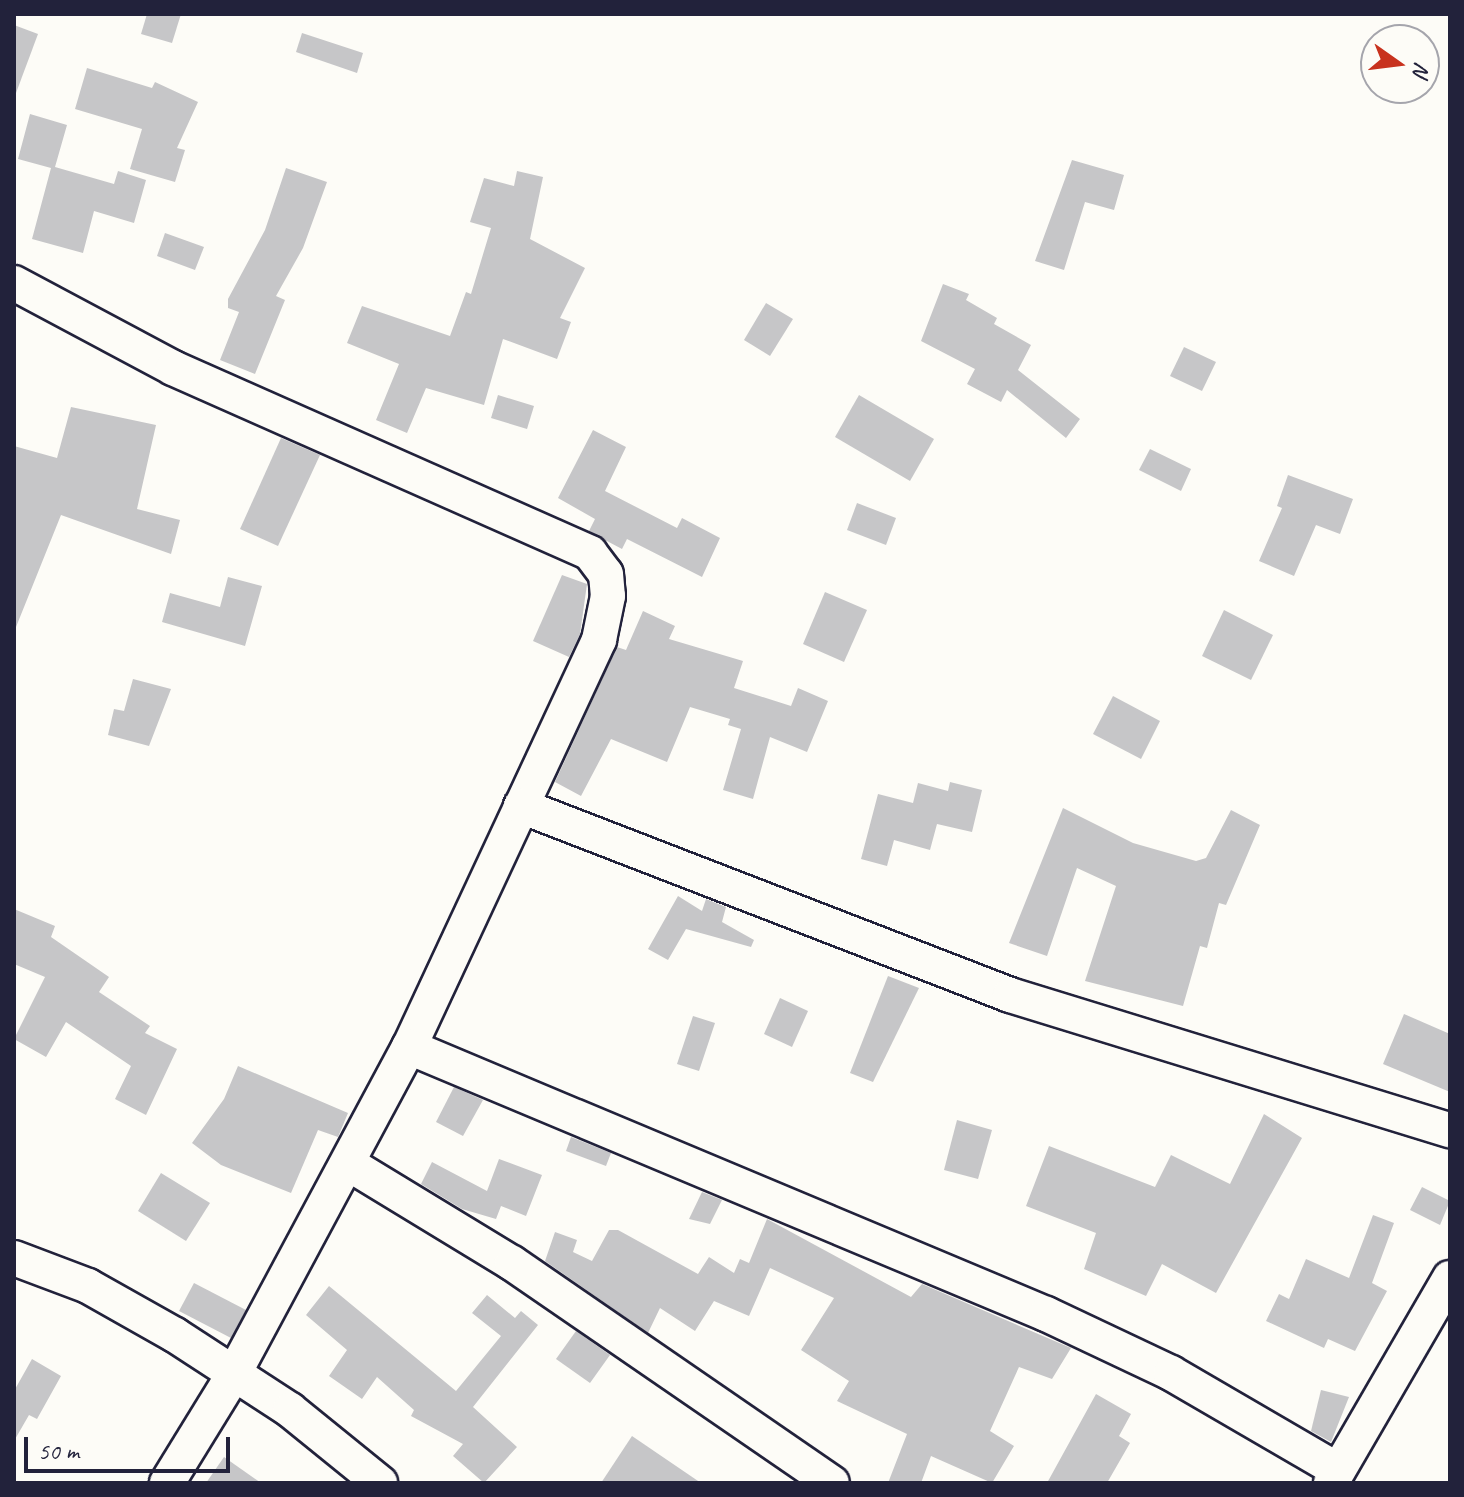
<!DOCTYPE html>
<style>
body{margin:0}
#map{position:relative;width:1464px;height:1497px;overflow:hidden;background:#fdfcf7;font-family:Caveat,sans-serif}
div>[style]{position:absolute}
.building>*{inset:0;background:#c6c6c8}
.roads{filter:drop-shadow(2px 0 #22223b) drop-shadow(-2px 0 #22223b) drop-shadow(0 2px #22223b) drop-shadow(0 -2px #22223b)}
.minor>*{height:34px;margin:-17px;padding:0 17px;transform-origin:17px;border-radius:17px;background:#fdfcf7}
span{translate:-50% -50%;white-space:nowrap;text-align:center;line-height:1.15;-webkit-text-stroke:6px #fdfcf7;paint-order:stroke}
.frame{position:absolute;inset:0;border:16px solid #22223b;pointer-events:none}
.north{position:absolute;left:1360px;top:24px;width:80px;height:80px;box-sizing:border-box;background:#fdfcf7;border:2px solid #a5a5ac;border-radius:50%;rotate:104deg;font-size:22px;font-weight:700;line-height:32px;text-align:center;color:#22223b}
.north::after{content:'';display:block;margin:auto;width:28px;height:36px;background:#c8321e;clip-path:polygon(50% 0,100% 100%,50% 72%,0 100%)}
.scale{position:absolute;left:24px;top:1437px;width:206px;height:36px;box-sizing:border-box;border:4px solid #22223b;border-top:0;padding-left:10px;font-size:24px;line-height:28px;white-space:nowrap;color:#22223b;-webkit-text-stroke:6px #fdfcf7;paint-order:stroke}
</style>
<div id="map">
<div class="building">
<div style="clip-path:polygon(147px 14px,181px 14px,172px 43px,141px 34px)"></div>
<div style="clip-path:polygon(14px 25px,38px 34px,16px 93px,14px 92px)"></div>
<div style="clip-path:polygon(302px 33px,363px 53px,357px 73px,296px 52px)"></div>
<div style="clip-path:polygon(87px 68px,152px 88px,155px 82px,198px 102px,177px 148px,185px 150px,175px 182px,130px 169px,142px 129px,75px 109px)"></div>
<div style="clip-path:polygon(30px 114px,67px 125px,55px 167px,114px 184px,118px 171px,146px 180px,134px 223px,94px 211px,83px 253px,32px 239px,51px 168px,18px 159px)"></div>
<div style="clip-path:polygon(1072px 160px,1124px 175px,1114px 210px,1085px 202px,1064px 270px,1035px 261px)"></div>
<div style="clip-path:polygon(286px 168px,327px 182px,303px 248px,276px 296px,285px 300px,255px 374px,220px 360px,239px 312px,228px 308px,228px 299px,265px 230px)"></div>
<div style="clip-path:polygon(517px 171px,543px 177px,530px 239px,585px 268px,560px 318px,571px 322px,557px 359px,503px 339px,484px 405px,426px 388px,407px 433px,376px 420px,399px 364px,347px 343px,362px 306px,450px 336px,466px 292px,471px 294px,491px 228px,470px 222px,484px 178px,514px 186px)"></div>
<div style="clip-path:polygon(165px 233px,204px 247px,195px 270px,157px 256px)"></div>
<div style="clip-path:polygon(943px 284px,969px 294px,966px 300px,997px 318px,994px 324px,1031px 345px,1018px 370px,1080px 419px,1066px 438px,1007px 390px,1001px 402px,967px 384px,975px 369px,921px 341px)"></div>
<div style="clip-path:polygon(766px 303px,793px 319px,770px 356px,744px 340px)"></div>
<div style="clip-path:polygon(1184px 347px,1216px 362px,1202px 391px,1170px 376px)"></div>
<div style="clip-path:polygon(498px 395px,534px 406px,527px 429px,491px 418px)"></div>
<div style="clip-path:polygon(859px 395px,934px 439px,910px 481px,835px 437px)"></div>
<div style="clip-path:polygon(71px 407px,156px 425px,137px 509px,180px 520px,171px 554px,61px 515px,14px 632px,14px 446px,57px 458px)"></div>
<div style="clip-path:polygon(593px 430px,626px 447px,605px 491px,677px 528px,682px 518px,720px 538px,702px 577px,627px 539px,622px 549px,605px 540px,589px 531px,595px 519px,558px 498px)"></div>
<div style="clip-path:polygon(281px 438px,320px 455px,278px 546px,240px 529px)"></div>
<div style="clip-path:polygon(1150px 449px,1191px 469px,1181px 491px,1139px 470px)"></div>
<div style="clip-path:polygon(1288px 475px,1353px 499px,1340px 534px,1316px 525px,1294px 576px,1259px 561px,1282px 508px,1277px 506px)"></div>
<div style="clip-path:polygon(857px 503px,896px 518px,886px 545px,847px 530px)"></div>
<div style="clip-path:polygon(562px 575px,587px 584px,580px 634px,569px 657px,533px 641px)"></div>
<div style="clip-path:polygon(228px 577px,262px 586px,245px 646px,162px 622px,170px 593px,220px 607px)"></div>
<div style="clip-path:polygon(825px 592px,867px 610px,844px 662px,803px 644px)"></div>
<div style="clip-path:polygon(1224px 610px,1273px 635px,1251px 680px,1202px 656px)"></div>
<div style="clip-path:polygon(643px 611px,675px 626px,669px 639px,743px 661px,734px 688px,791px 706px,798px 688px,828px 701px,807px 752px,770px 737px,753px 799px,723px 790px,741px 729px,728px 725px,730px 719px,690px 707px,667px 762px,611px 739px,581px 796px,555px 782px,617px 647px,626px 650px)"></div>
<div style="clip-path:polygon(133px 679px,171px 689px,149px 746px,108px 735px,114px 709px,124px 711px)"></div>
<div style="clip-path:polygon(1113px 696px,1160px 721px,1141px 759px,1093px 734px)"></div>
<div style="clip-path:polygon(950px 782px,982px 790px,972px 832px,937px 824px,930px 850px,894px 840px,887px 866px,861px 859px,878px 794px,913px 803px,918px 783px,948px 791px)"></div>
<div style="clip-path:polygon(1063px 808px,1133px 843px,1196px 861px,1206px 858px,1231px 810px,1260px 825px,1226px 905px,1219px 903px,1207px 948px,1200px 946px,1183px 1006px,1085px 981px,1116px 886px,1077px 868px,1047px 956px,1009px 943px)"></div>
<div style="clip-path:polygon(678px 896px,702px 911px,706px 899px,726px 907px,722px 922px,754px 940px,751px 947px,686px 929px,668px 960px,648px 949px)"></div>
<div style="clip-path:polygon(14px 909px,55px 926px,51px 937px,109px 977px,99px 992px,150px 1026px,145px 1033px,177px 1049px,146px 1115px,115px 1099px,131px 1066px,66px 1022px,46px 1057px,14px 1039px,45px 977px,14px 964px)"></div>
<div style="clip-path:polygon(888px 976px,919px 988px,873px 1082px,850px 1073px)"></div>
<div style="clip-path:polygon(780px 998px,808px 1011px,792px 1047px,764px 1034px)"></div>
<div style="clip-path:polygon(1404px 1014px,1450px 1034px,1450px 1092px,1383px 1064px)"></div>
<div style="clip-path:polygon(693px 1016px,715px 1023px,699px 1071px,677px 1064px)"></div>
<div style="clip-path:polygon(238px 1066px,348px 1113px,338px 1137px,318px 1130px,291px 1193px,221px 1165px,192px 1143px,224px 1099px)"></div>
<div style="clip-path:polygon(454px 1087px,483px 1100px,463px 1136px,436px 1122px)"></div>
<div style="clip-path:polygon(1264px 1114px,1302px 1138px,1216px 1293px,1162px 1264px,1146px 1296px,1084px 1269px,1096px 1233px,1026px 1206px,1049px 1146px,1155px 1187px,1171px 1155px,1230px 1184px)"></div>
<div style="clip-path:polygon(957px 1120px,992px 1130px,978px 1179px,944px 1170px)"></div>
<div style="clip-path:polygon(571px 1137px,611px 1153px,606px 1166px,566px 1151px)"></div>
<div style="clip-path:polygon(499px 1159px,542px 1175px,526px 1216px,501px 1206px,496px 1219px,462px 1209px,421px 1184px,432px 1162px,487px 1191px)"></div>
<div style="clip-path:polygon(161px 1173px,210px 1203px,186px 1241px,138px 1211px)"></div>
<div style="clip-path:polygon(1422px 1187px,1450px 1201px,1440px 1225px,1410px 1210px)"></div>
<div style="clip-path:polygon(702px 1192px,722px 1200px,710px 1224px,689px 1219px)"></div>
<div style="clip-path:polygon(1373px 1215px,1394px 1223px,1372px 1283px,1387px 1291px,1355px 1351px,1328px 1339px,1324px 1348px,1266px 1321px,1279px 1294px,1289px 1299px,1306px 1259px,1349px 1278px)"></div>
<div style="clip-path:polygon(767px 1219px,911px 1297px,922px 1284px,1071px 1348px,1052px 1379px,1019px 1367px,990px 1431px,1014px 1446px,992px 1483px,931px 1456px,921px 1483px,888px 1483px,907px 1434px,837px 1401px,849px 1381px,801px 1350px,834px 1298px,770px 1268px,749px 1316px,714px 1301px,695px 1331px,660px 1308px,648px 1333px,545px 1261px,555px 1232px,577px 1240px,573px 1252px,592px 1261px,609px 1230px,618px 1230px,698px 1274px,709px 1257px,734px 1273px,740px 1259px,749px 1263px)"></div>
<div style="clip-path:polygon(194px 1283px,246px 1310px,231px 1338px,179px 1311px)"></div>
<div style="clip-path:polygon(329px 1286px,456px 1391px,501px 1336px,472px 1313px,487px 1295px,515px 1318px,521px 1311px,538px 1325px,473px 1407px,517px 1447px,484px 1483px,453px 1456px,463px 1444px,411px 1416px,414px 1410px,377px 1377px,362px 1399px,329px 1376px,347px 1350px,306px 1315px)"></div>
<div style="clip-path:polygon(576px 1331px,610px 1355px,590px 1383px,556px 1359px)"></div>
<div style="clip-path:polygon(32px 1359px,61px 1376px,37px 1419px,29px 1415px,14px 1441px,14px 1391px)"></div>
<div style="clip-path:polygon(1321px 1390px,1349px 1397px,1331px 1442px,1311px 1431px)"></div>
<div style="clip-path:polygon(1096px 1394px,1131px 1414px,1119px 1436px,1130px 1443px,1107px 1483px,1047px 1483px)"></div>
<div style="clip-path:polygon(632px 1436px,701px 1483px,601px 1483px)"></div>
<div style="clip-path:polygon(224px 1457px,261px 1483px,206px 1483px)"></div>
</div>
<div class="roads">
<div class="minor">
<div style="left:14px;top:283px;width:180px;rotate:28.1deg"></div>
<div style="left:173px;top:368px;width:456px;rotate:23.9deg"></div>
<div style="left:590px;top:553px;width:26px;rotate:53deg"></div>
<div style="left:606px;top:574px;width:22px;rotate:85deg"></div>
<div style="left:608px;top:596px;width:45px;rotate:101.6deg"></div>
<div style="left:599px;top:640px;width:449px;rotate:115deg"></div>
<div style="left:409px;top:1047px;width:371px;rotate:118.2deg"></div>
<div style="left:234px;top:1374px;width:128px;rotate:121.6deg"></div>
<div style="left:521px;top:806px;width:524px;rotate:21.13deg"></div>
<div style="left:1010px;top:995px;width:460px;rotate:17.1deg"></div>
<div style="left:409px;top:1047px;width:691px;rotate:22.74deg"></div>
<div style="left:1046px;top:1314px;width:138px;rotate:25.3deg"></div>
<div style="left:1171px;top:1373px;width:191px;rotate:30.2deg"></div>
<div style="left:349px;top:1164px;width:191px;rotate:31.3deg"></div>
<div style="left:512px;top:1263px;width:388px;rotate:34.5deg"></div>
<div style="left:14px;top:1258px;width:79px;rotate:20.7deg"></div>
<div style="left:88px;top:1286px;width:100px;rotate:29.4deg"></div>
<div style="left:175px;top:1335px;width:137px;rotate:33.1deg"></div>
<div style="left:290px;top:1410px;width:116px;rotate:39deg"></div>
<div style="left:1331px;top:1483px;width:237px;rotate:-59.9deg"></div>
</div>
</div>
<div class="frame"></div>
<div class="north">N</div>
<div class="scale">50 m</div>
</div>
